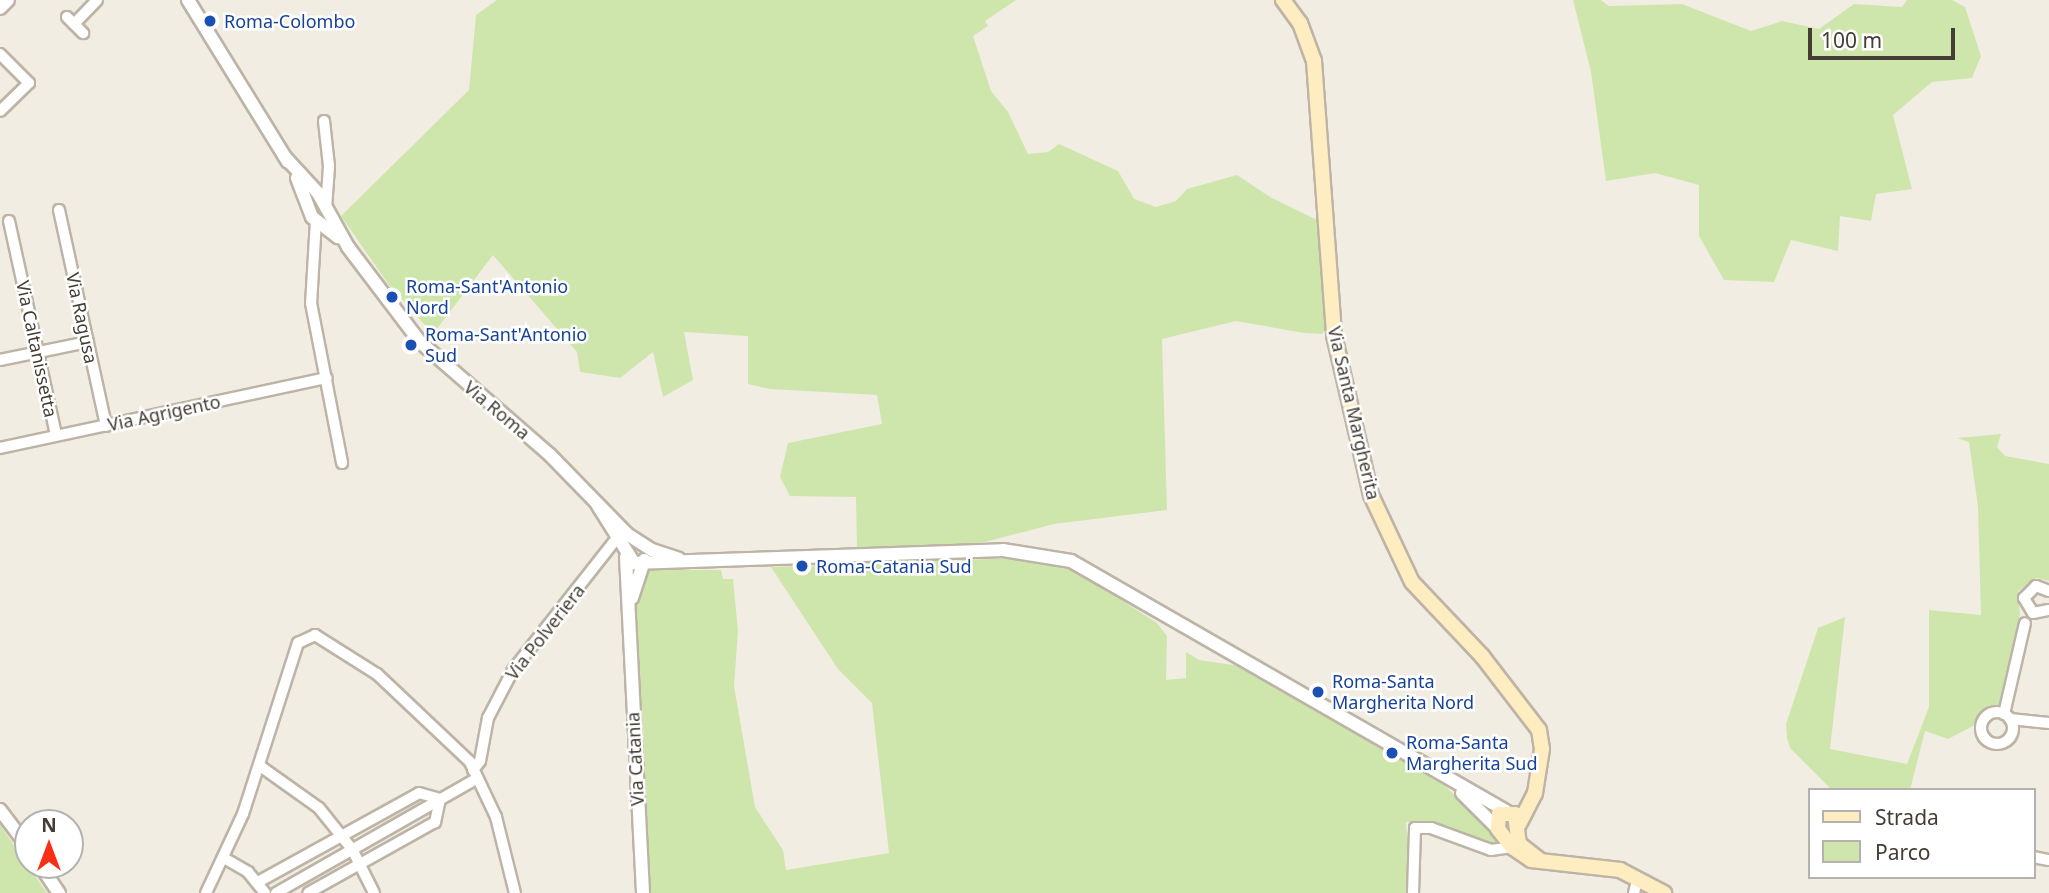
<!DOCTYPE html>
<style>
body{margin:0}
#map{position:relative;width:2049px;height:893px;overflow:hidden;background:#f1ede3;font-family:"Noto Sans",sans-serif}
div>[style]{position:absolute}
.green>*{inset:0;background:#cee6ac}
.roads{filter:drop-shadow(2px 0 #bdb4a6) drop-shadow(-2px 0 #bdb4a6) drop-shadow(0 2px #bdb4a6) drop-shadow(0 -2px #bdb4a6)}
.minor>*{height:10px;margin:-5px;padding:0 5px;transform-origin:5px;border-radius:5px;background:#fff}
.minor>.ring{margin:-5px;padding:0;box-sizing:content-box;background:none;border:10px solid #fff;border-radius:50%}
.tertiary>*{height:12px;margin:-6px;padding:0 6px;transform-origin:6px;border-radius:6px;background:#fff}
.secondary>*{height:14px;margin:-7px;padding:0 7px;transform-origin:7px;border-radius:7px;background:#feedc1}
.dots>*{width:19px;height:19px;translate:-50% -50%;box-sizing:border-box;border:4px solid #fff;border-radius:50%}
span{translate:-50% -50%;white-space:nowrap;text-align:center;line-height:1.15;-webkit-text-stroke:5px #fff;paint-order:stroke}
.transit-label{font-size:18px;color:#164399}
.left{translate:0 -50%;text-align:left}
.street-label{font-size:18px;color:#433d34}
.legend{position:absolute;left:1808px;top:788px;width:228px;height:91px;box-sizing:border-box;background:#fff;border:2px solid #b4b1ae;margin:0;padding:9px 12px;list-style:none;font-size:21px;color:#433d34}
.legend li{display:flex;align-items:center;gap:14px;height:35px}
.legend b{width:35px;border:2px solid #b4b1ae}
.north{position:absolute;left:14px;top:809px;width:70px;height:70px;box-sizing:border-box;background:#fff;border:2px solid #b4b1ae;border-radius:50%;rotate:0deg;font-size:19px;font-weight:700;line-height:28px;text-align:center;color:#433d34}
.north::after{content:'';display:block;margin:auto;width:24px;height:32px;background:#f73015;clip-path:polygon(50% 0,100% 100%,50% 72%,0 100%)}
.scale{position:absolute;left:1808px;top:28px;width:147px;height:32px;box-sizing:border-box;border:4px solid #433d34;border-top:0;padding-left:9px;font-size:21px;line-height:24px;white-space:nowrap;color:#433d34;-webkit-text-stroke:5px #fff;paint-order:stroke}
</style>
<div id="map">
<div class="green">
<div style="clip-path:polygon(497px 0,1016px 0,985px 21px,988px 26px,973px 36px,991px 91px,1008px 112px,1028px 154px,1048px 152px,1059px 144px,1118px 171px,1134px 199px,1156px 207px,1176px 201px,1187px 189px,1237px 175px,1270px 197px,1323px 223px,1329px 324px,1322px 334px,1304px 333px,1236px 321px,1162px 339px,1167px 510px,1054px 524px,981px 543px,857px 549px,856px 497px,790px 496px,780px 477px,788px 443px,882px 424px,877px 395px,770px 389px,748px 384px,748px 336px,684px 332px,693px 380px,663px 397px,653px 352px,620px 378px,580px 372px,577px 352px,493px 255px,433px 334px,389px 285px,341px 216px,469px 90px,476px 15px)"></div>
<div style="clip-path:polygon(1573px 0,1601px 0,1609px 6px,1682px 4px,1751px 31px,1782px 21px,1819px 29px,1854px 4px,1902px 7px,1907px 0,1952px 0,1965px 7px,1981px 56px,1972px 78px,1932px 82px,1893px 115px,1912px 189px,1876px 194px,1871px 221px,1840px 216px,1838px 251px,1791px 240px,1774px 282px,1724px 280px,1699px 236px,1699px 185px,1655px 173px,1606px 181px,1591px 72px)"></div>
<div style="clip-path:polygon(2001px 434px,1997px 447px,2005px 456px,2049px 464px,2049px 581px,2037px 578px,2018px 591px,2020px 614px,2000px 707px,1980px 712px,1973px 726px,1948px 739px,1925px 731px,1910px 790px,1832px 790px,1790px 748px,1787px 738px,1786px 724px,1818px 628px,1845px 617px,1830px 749px,1907px 764px,1929px 707px,1929px 610px,1981px 615px,1978px 507px,1969px 442px,1957px 438px)"></div>
<div style="clip-path:polygon(1016px 558px,1076px 571px,1157px 623px,1167px 636px,1166px 680px,1186px 678px,1186px 652px,1199px 660px,1240px 666px,1445px 786px,1507px 845px,1490px 846px,1428px 823px,1406px 822px,1411px 893px,649px 893px,634px 612px,645px 570px,721px 570px,723px 579px,733px 579px,738px 631px,734px 686px,755px 807px,783px 850px,786px 870px,889px 853px,872px 703px,838px 669px,771px 567px)"></div>
<div style="clip-path:polygon(0 825px,47px 893px,0 893px)"></div>
</div>
<div class="roads">
<div class="minor">
<div style="left:67px;top:17px;width:23px;rotate:45deg"></div>
<div style="left:74px;top:24px;width:33px;rotate:-46deg"></div>
<div style="left:0;top:54px;width:41px;rotate:45deg"></div>
<div style="left:29px;top:83px;width:40px;rotate:136deg"></div>
<div style="left:324px;top:121px;width:45px;rotate:83.7deg"></div>
<div style="left:329px;top:166px;width:43px;rotate:94deg"></div>
<div style="left:59px;top:210px;width:221px;rotate:77.7deg"></div>
<div style="left:316px;top:220px;width:83px;rotate:93.4deg"></div>
<div style="left:311px;top:303px;width:163px;rotate:79deg"></div>
<div style="left:9px;top:221px;width:219px;rotate:77.6deg"></div>
<div style="left:0;top:360px;width:90px;rotate:-11.6deg"></div>
<div style="left:0;top:448px;width:334px;rotate:-12.1deg"></div>
<div style="left:2049px;top:591px;width:14px;rotate:-159deg"></div>
<div style="left:2036px;top:586px;width:17px;rotate:135deg"></div>
<div style="left:2024px;top:598px;width:17px;rotate:59deg"></div>
<div style="left:2033px;top:613px;width:16px;rotate:-11deg"></div>
<div class="ring" style="left:1981px;top:712px;width:22px;height:22px"></div>
<div style="left:2004px;top:714px;width:93px;rotate:-77deg"></div>
<div style="left:2010px;top:719px;width:39px;rotate:6deg"></div>
<div style="left:260px;top:766px;width:72px;rotate:35.4deg"></div>
<div style="left:319px;top:808px;width:53px;rotate:51.2deg"></div>
<div style="left:352px;top:849px;width:49px;rotate:63.4deg"></div>
<div style="left:473px;top:770px;width:11px;rotate:-52deg"></div>
<div style="left:480px;top:761px;width:44px;rotate:-79.5deg"></div>
<div style="left:488px;top:718px;width:54px;rotate:-62.5deg"></div>
<div style="left:513px;top:670px;width:167px;rotate:-51.8deg"></div>
<div style="left:2033px;top:857px;width:16px;rotate:11deg"></div>
<div style="left:224px;top:858px;width:28px;rotate:30deg"></div>
<div style="left:248px;top:872px;width:27px;rotate:51deg"></div>
<div style="left:258px;top:882px;width:184px;rotate:-28.9deg"></div>
<div style="left:419px;top:793px;width:22px;rotate:16deg"></div>
<div style="left:440px;top:799px;width:24px;rotate:102deg"></div>
<div style="left:435px;top:822px;width:145px;rotate:150.8deg"></div>
<div style="left:206px;top:893px;width:87px;rotate:-64.9deg"></div>
<div style="left:243px;top:814px;width:180px;rotate:-72.2deg"></div>
<div style="left:298px;top:643px;width:19px;rotate:-25deg"></div>
<div style="left:315px;top:635px;width:73px;rotate:32.2deg"></div>
<div style="left:377px;top:674px;width:128px;rotate:43.4deg"></div>
<div style="left:470px;top:762px;width:61px;rotate:64.7deg"></div>
<div style="left:496px;top:817px;width:78px;rotate:76deg"></div>
<div style="left:276px;top:893px;width:230px;rotate:-29.7deg"></div>
<div style="left:1413px;top:893px;width:65px;rotate:-88.2deg"></div>
<div style="left:1415px;top:828px;width:16px"></div>
<div style="left:1431px;top:828px;width:64px;rotate:20.1deg"></div>
<div style="left:1491px;top:850px;width:21px;rotate:-8deg"></div>
<div style="left:1634px;top:893px;width:16px;rotate:-76deg"></div>
</div>
<div class="tertiary">
<div style="left:188px;top:0;width:190px;rotate:58.3deg"></div>
<div style="left:0;top:8px;width:11px;rotate:-45deg"></div>
<div style="left:285px;top:157px;width:49px;rotate:47.5deg"></div>
<div style="left:318px;top:193px;width:62px;rotate:60.9deg"></div>
<div style="left:348px;top:247px;width:119px;rotate:52.8deg"></div>
<div style="left:420px;top:342px;width:172px;rotate:41deg"></div>
<div style="left:550px;top:455px;width:110px;rotate:45.7deg"></div>
<div style="left:627px;top:534px;width:30px;rotate:33deg"></div>
<div style="left:652px;top:550px;width:28px;rotate:18deg"></div>
<div style="left:297px;top:178px;width:42px;rotate:69deg"></div>
<div style="left:312px;top:217px;width:33px;rotate:38deg"></div>
<div style="left:597px;top:504px;width:70px;rotate:57.9deg"></div>
<div style="left:634px;top:563px;width:369px;rotate:-2deg"></div>
<div style="left:1003px;top:550px;width:69px;rotate:9.2deg"></div>
<div style="left:1071px;top:561px;width:502px;rotate:29.89deg"></div>
<div style="left:626px;top:557px;width:336px;rotate:87.1deg"></div>
<div style="left:632px;top:598px;width:40px;rotate:-72deg"></div>
<div style="left:1462px;top:793px;width:51px;rotate:45deg"></div>
<div style="left:0;top:810px;width:46px;rotate:52.9deg"></div>
<div style="left:40px;top:865px;width:34px;rotate:56deg"></div>
</div>
<div class="secondary">
<div style="left:1283px;top:0;width:29px;rotate:54deg"></div>
<div style="left:1300px;top:23px;width:40px;rotate:69.8deg"></div>
<div style="left:1314px;top:61px;width:275px;rotate:85.8deg"></div>
<div style="left:1334px;top:335px;width:164px;rotate:77deg"></div>
<div style="left:1371px;top:495px;width:96px;rotate:64.8deg"></div>
<div style="left:1412px;top:582px;width:102px;rotate:46.6deg"></div>
<div style="left:1482px;top:656px;width:93px;rotate:52.4deg"></div>
<div style="left:1539px;top:730px;width:19px;rotate:81deg"></div>
<div style="left:1542px;top:749px;width:45px;rotate:99deg"></div>
<div style="left:1535px;top:793px;width:35px;rotate:117deg"></div>
<div style="left:1541px;top:861px;width:28px;rotate:-142deg"></div>
<div style="left:1519px;top:844px;width:30px;rotate:-98deg"></div>
<div style="left:1515px;top:814px;width:16px;rotate:180deg"></div>
<div style="left:1499px;top:814px;width:15px;rotate:94deg"></div>
<div style="left:1498px;top:829px;width:23px;rotate:52deg"></div>
<div style="left:1512px;top:847px;width:23px;rotate:34deg"></div>
<div style="left:1531px;top:860px;width:90px;rotate:6.4deg"></div>
<div style="left:1620px;top:870px;width:50px;rotate:27.6deg"></div>
</div>
</div>
<div class="dots">
<div style="left:210px;top:21px;background:#1a4fb4"></div>
<div style="left:392px;top:297px;background:#1a4fb4"></div>
<div style="left:411px;top:345px;background:#1a4fb4"></div>
<div style="left:802px;top:566px;background:#1a4fb4"></div>
<div style="left:1318px;top:692px;background:#1a4fb4"></div>
<div style="left:1392px;top:753px;background:#1a4fb4"></div>
</div>
<div class="transit-label">
<span class="left" style="left:224px;top:21px">Roma-Colombo</span>
<span class="left" style="left:406px;top:297px">Roma-Sant'Antonio<br>Nord</span>
<span class="left" style="left:425px;top:345px">Roma-Sant'Antonio<br>Sud</span>
<span class="left" style="left:816px;top:566px">Roma-Catania Sud</span>
<span class="left" style="left:1332px;top:692px">Roma-Santa<br>Margherita Nord</span>
<span class="left" style="left:1406px;top:753px">Roma-Santa<br>Margherita Sud</span>
</div>
<div class="street-label">
<span style="left:82px;top:318px;rotate:78deg">Via Ragusa</span>
<span style="left:37px;top:349px;rotate:78deg">Via Caltanissetta</span>
<span style="left:497px;top:410px;rotate:40deg">Via Roma</span>
<span style="left:164px;top:413px;rotate:-12deg">Via Agrigento</span>
<span style="left:1354px;top:413px;rotate:77deg">Via Santa Margherita</span>
<span style="left:545px;top:632px;rotate:-52deg">Via Polveriera</span>
<span style="left:635px;top:759px;rotate:-93deg">Via Catania</span>
</div>
<ul class="legend">
<li><b style="height:9px;background:#feedc1"></b>Strada</li>
<li><b style="height:19px;background:#cee6ac"></b>Parco</li>
</ul>
<div class="north">N</div>
<div class="scale">100 m</div>
</div>
